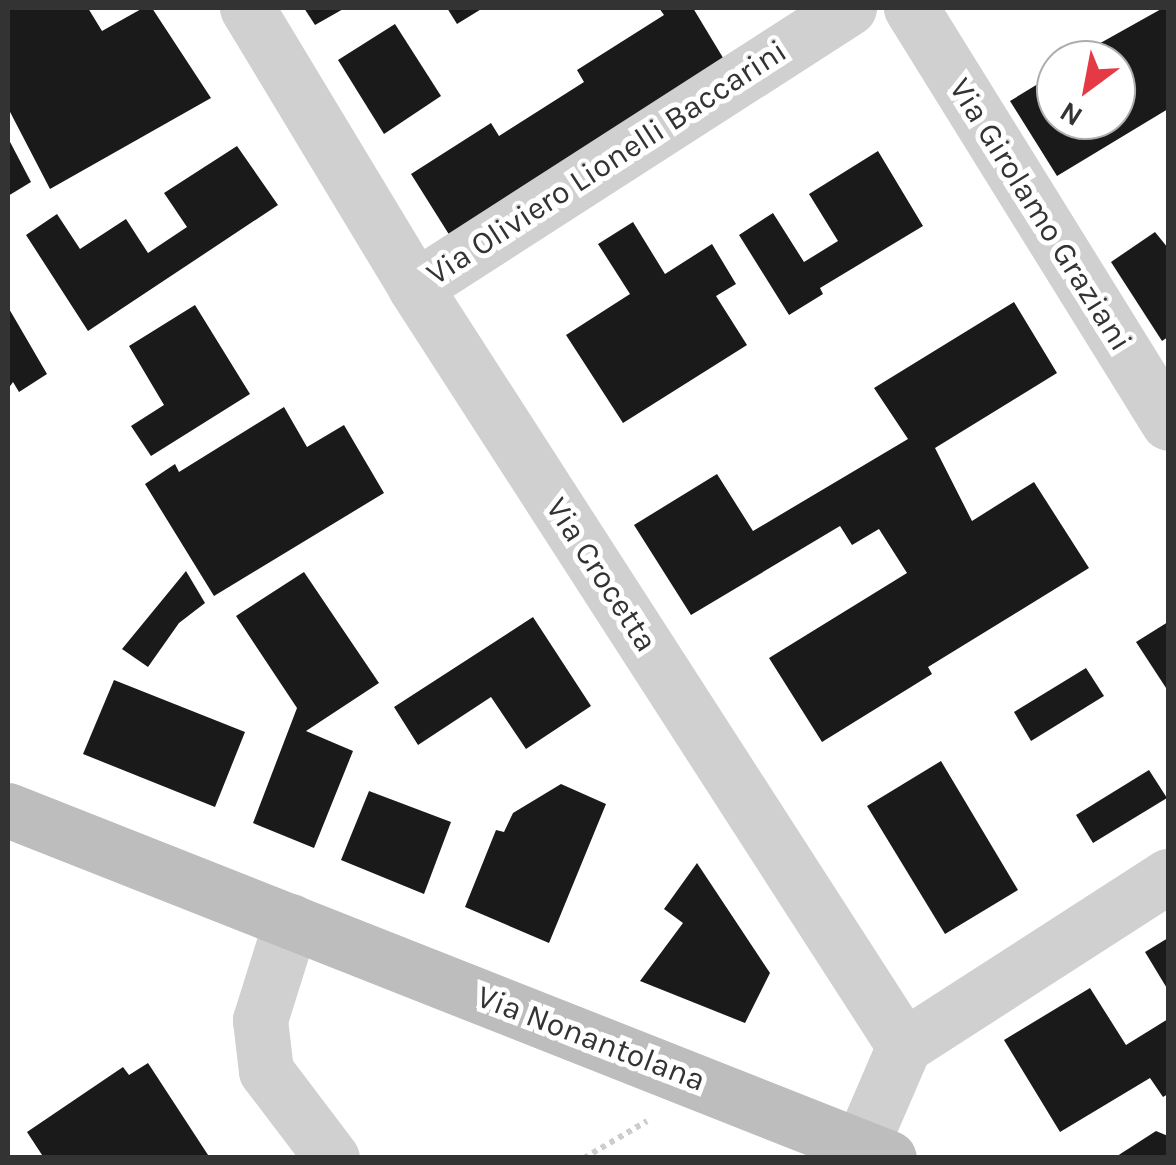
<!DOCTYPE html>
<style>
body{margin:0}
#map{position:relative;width:1176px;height:1165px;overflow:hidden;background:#fff;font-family:Karla,sans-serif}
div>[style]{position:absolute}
.building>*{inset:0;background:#1a1a1a}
.path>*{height:6px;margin-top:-3px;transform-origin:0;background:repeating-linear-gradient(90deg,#cdcdcd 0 5px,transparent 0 10px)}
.street>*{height:55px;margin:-27.5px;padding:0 27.5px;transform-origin:27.5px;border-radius:27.5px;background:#d0d0d0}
.secondary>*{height:55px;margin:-27.5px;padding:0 27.5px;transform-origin:27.5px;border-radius:27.5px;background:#bdbdbd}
span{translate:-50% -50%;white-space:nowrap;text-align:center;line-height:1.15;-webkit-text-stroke:10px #fff;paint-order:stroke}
.street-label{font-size:32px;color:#333}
.frame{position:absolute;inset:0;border:10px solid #333;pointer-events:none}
.north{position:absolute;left:1036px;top:40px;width:100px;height:100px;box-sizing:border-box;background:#fff;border:2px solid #adadad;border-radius:50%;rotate:212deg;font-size:28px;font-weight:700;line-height:40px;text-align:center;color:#333}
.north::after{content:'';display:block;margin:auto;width:35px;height:45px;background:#e63946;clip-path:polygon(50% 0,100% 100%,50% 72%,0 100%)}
</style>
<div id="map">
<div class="building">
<div style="clip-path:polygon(8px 8px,88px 8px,102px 31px,143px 8px,152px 8px,211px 98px,50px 189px,8px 108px)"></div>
<div style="clip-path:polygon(304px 8px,345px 8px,315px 25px)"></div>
<div style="clip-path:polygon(447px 8px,483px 8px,457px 24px)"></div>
<div style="clip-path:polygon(659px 8px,693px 8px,731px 71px,455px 244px,411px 174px,491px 123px,499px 136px,584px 82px,577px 70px,664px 15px)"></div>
<div style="clip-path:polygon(1163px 8px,1168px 8px,1168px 109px,1057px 176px,1010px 101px,1056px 73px,1056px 120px,1116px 120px,1116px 60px,1070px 60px)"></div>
<div style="clip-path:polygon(395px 24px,441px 96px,384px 134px,338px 60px)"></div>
<div style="clip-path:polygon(8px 138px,31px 182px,8px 196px)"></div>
<div style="clip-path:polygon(237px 146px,278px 205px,88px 331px,26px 235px,57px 214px,80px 249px,126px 219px,148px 253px,187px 227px,164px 193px)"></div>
<div style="clip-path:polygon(878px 151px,923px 226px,820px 288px,823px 294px,789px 315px,739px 235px,773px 213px,804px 262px,838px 241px,809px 194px)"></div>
<div style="clip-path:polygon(633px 222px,665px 274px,712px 244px,736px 284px,716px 296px,747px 345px,623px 423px,566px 335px,630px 294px,598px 244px)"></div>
<div style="clip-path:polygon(1155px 232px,1168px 248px,1168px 337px,1162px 341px,1111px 262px)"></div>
<div style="clip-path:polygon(1014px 302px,1057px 373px,935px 448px,972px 521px,1034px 482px,1089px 568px,928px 667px,932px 674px,822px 742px,769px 658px,907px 573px,879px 529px,852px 545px,840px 526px,691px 615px,634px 525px,717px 474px,753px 531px,908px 439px,874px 388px)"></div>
<div style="clip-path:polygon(195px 305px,250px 394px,151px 456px,131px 426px,164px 405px,129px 346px)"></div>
<div style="clip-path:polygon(8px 307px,47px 374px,19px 392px,13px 382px,8px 389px)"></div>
<div style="clip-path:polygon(284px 407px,307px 447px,344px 425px,384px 493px,214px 596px,145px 484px,175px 464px,179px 472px)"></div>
<div style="clip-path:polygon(186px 571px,205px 603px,179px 623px,148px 667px,122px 649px)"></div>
<div style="clip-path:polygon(304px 572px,379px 683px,306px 731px,353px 751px,314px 848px,253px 823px,297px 708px,236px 616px)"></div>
<div style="clip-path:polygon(533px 617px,591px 706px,526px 749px,491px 697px,418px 745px,394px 707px)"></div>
<div style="clip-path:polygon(1168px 622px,1168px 691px,1136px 642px)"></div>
<div style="clip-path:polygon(1086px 668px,1104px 696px,1031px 741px,1014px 712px)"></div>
<div style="clip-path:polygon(114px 680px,245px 732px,215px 807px,83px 754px)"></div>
<div style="clip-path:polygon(941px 761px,1018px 890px,945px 934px,867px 806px)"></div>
<div style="clip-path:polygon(1149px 770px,1167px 798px,1093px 843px,1076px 815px)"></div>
<div style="clip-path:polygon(561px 784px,606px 804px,549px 943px,465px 907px,496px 830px,504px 832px,513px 813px)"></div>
<div style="clip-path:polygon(369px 791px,451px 822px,424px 894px,341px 860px)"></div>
<div style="clip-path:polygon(697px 863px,770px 973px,745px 1023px,640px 981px,683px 923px,664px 909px)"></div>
<div style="clip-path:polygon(1168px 938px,1168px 990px,1145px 952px)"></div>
<div style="clip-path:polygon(1090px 988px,1126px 1045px,1168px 1019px,1168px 1094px,1163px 1097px,1150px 1078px,1060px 1132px,1004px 1040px)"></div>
<div style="clip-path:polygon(148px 1063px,210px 1158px,44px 1158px,27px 1132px,123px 1067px,129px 1075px)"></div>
<div style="clip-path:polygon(1156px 1131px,1168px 1136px,1168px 1158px,1114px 1158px)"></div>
</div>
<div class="path">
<div style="left:584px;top:1158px;width:73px;rotate:-30.4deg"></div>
</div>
<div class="street">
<div style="left:247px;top:8px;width:326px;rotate:58.9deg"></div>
<div style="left:415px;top:287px;width:903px;rotate:57.21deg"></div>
<div style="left:904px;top:1046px;width:109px;rotate:113.3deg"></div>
<div style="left:911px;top:8px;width:488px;rotate:58.2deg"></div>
<div style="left:415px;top:287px;width:516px;rotate:-32.74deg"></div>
<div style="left:291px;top:921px;width:104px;rotate:107.4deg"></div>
<div style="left:260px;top:1020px;width:51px;rotate:83.3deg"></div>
<div style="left:266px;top:1071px;width:109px;rotate:52.8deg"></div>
<div style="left:904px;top:1046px;width:314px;rotate:-32.8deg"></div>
</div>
<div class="secondary">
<div style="left:8px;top:810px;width:947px;rotate:21.55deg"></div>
</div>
<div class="street-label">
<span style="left:607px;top:163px;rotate:-33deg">Via Oliviero Lionelli Baccarini</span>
<span style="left:1040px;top:215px;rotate:58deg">Via Girolamo Graziani</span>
<span style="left:601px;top:575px;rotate:57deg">Via Crocetta</span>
<span style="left:591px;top:1039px;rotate:21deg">Via Nonantolana</span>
</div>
<div class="frame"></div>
<div class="north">N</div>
</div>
